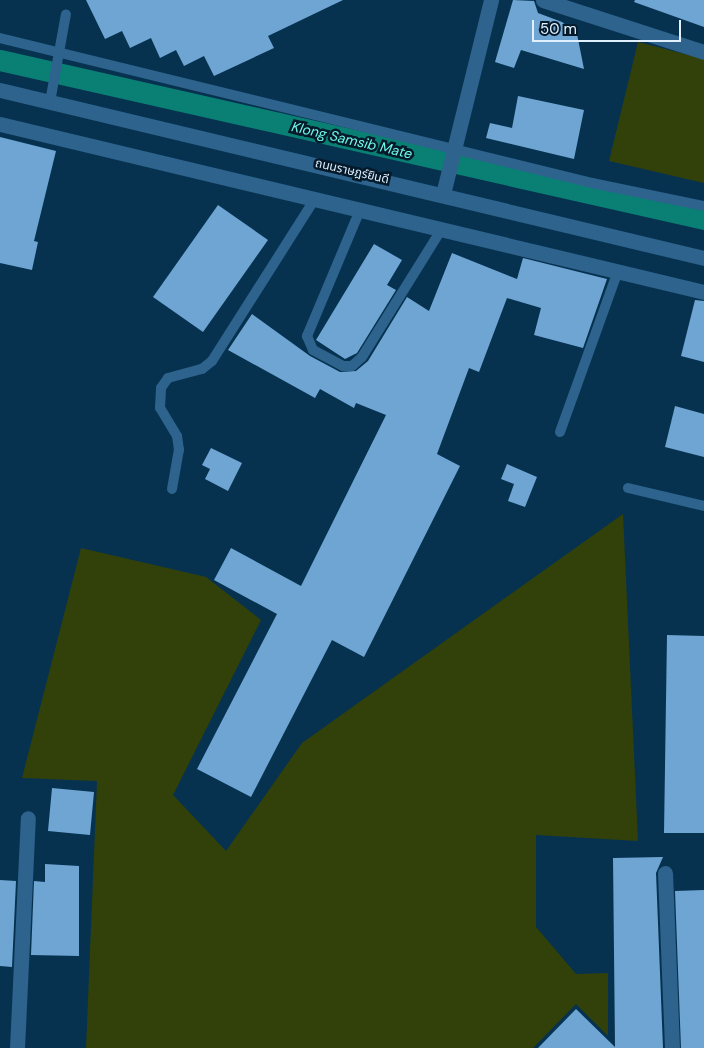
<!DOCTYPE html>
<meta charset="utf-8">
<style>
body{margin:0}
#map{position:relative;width:704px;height:1048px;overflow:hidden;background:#063250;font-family:"DM Sans","Noto Sans Thai",sans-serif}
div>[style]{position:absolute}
.green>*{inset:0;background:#324109}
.canal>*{height:21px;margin:-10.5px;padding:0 10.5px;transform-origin:10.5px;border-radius:10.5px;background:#0a8075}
.building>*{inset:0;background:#6ea5d2}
.lane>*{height:10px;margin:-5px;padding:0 5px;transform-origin:5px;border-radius:5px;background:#2d638c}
.street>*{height:15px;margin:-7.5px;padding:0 7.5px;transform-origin:7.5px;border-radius:7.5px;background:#2d638c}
.secondary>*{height:15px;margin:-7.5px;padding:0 7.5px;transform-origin:7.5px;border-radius:7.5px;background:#2d638c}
span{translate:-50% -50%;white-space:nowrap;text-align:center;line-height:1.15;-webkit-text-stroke:5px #04192a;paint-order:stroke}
.street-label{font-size:12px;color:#e0f0ff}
.water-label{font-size:14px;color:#6ffae8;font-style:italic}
.scale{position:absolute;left:532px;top:20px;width:149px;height:22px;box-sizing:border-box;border:2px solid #e0f0ff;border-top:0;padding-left:6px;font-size:15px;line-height:18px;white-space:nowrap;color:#e0f0ff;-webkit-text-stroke:4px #04192a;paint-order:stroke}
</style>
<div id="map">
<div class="green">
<div style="clip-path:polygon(638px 42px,704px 59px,704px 183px,609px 161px)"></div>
<div style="clip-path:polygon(623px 514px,638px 841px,536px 835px,536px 927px,576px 974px,608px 973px,608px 1036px,576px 1004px,533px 1048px,86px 1048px,97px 781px,22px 778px,81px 548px,206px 577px,261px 620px,173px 795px,226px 851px,302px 743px)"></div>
</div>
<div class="canal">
<div style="left:0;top:60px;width:722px;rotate:12.73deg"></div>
</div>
<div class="building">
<div style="clip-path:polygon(86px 0,343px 0,268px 36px,274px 48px,214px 76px,204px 56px,184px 66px,176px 50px,160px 58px,151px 38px,130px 48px,122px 31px,105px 39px)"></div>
<div style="clip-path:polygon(513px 0,534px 1px,538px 13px,562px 22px,577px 34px,584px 69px,521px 50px,514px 68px,495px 62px)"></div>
<div style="clip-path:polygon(635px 0,704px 0,704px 27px,634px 2px)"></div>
<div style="clip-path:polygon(518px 96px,584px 110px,574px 159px,486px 138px,490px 123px,512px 128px)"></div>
<div style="clip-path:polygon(0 137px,56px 151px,34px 241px,38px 242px,32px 270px,0 263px)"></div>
<div style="clip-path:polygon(218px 205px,268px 240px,203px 332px,153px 297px)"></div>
<div style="clip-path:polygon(374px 244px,402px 260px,387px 285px,396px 290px,357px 353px,345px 359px,316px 340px)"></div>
<div style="clip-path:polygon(452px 253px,517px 279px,523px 258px,607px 279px,583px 348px,534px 335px,541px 308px,507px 298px,479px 372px,469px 368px,437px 454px,460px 466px,364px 657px,332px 640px,251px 797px,197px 769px,277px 614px,214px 580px,231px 548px,301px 586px,386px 415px,356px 403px,354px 408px,320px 389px,315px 398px,228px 350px,252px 314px,310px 356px,340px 372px,356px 371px,368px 361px,407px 297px,429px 311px)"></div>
<div style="clip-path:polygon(695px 300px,704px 301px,704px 362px,681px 356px)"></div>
<div style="clip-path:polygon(675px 406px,704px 414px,704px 457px,665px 447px)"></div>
<div style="clip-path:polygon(211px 448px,242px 463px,228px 491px,205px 479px,210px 469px,202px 465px)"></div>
<div style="clip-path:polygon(507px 464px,537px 477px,525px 507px,508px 501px,514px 484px,501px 479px)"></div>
<div style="clip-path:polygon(667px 635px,704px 636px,704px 833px,664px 833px)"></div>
<div style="clip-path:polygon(52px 788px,94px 792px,90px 835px,48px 831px)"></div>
<div style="clip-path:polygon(663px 857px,656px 873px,663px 1048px,538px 1048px,576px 1009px,615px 1047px,613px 858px)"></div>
<div style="clip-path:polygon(45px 864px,79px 866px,79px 956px,31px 955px,34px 881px,45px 882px)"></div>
<div style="clip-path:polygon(0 880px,16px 881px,12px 967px,0 966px)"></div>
<div style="clip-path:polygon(704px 890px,704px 1048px,681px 1048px,675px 891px)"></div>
</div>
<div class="lane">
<div style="left:0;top:38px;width:609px;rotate:13.76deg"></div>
<div style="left:592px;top:183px;width:114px;rotate:11.6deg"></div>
<div style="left:50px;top:102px;width:89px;rotate:-79.7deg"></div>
<div style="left:360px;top:210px;width:137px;rotate:112.8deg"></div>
<div style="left:307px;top:336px;width:15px;rotate:67deg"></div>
<div style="left:313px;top:350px;width:34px;rotate:28deg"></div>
<div style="left:343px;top:366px;width:9px"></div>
<div style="left:352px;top:366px;width:13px;rotate:-42deg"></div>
<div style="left:362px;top:357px;width:150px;rotate:-58.1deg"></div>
<div style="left:560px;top:432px;width:171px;rotate:-70.2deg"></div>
<div style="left:628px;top:488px;width:78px;rotate:13.3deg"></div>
<div style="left:172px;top:489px;width:40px;rotate:-80deg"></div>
<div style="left:179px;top:450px;width:14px;rotate:-98deg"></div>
<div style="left:177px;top:436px;width:33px;rotate:-121deg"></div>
<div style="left:160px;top:408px;width:20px;rotate:-87deg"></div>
<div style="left:161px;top:388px;width:12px;rotate:-55deg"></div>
<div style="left:168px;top:378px;width:35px;rotate:-15deg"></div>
<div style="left:202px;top:369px;width:13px;rotate:-39deg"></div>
<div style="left:212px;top:361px;width:192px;rotate:-57.6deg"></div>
</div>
<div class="street">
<div style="left:543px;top:0;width:169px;rotate:17.9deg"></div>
<div style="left:443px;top:194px;width:200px;rotate:-76.1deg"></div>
<div style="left:665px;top:873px;width:175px;rotate:87.7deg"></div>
<div style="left:17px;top:1048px;width:230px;rotate:-87.3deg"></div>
</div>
<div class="secondary">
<div style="left:0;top:90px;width:724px;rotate:13.42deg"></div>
<div style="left:0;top:124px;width:724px;rotate:13.42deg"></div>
</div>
<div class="street-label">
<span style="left:352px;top:172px;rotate:13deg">ถนนราษฎร์ยินดี</span>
</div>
<div class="water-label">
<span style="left:352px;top:140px;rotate:13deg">Klong Samsib Mate</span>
</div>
<div class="scale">50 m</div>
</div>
